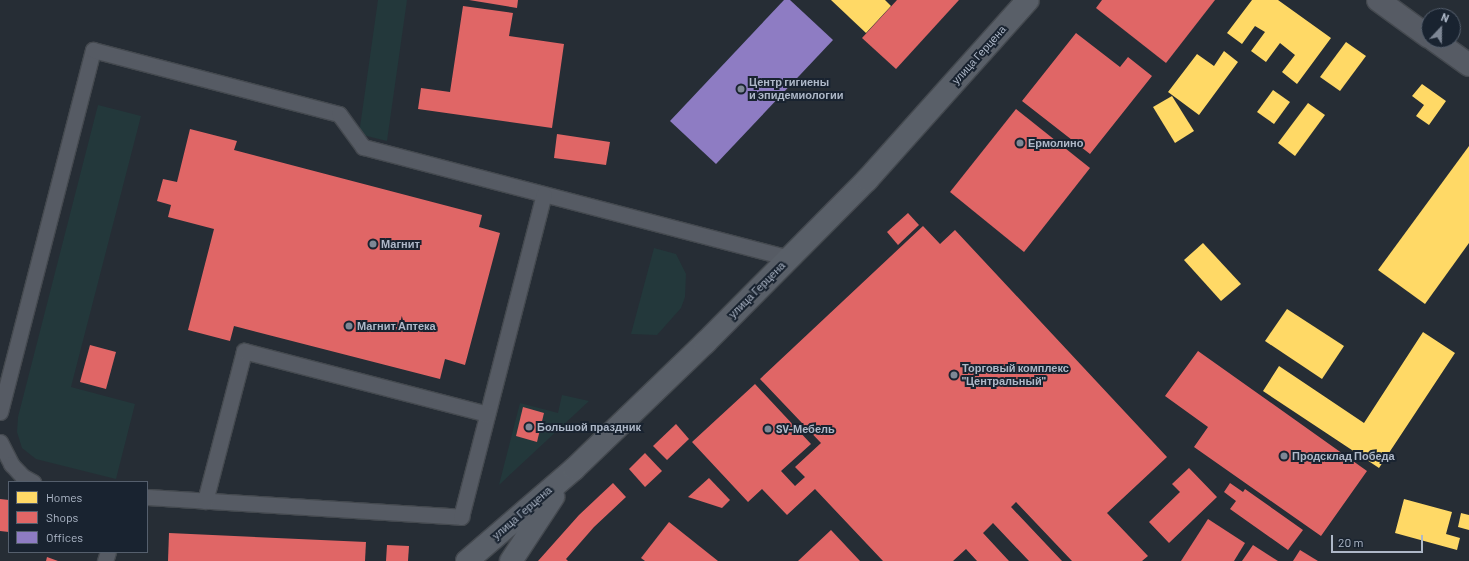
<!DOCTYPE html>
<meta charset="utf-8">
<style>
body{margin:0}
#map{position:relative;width:1469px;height:561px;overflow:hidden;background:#262d35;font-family:Barlow,sans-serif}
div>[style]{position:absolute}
.green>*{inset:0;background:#23383b}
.homes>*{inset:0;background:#ffd966}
.shops>*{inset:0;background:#e06666}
.offices>*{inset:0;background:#8e7cc3}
.roads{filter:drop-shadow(1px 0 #44494f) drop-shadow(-1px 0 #44494f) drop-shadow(0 1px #44494f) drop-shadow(0 -1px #44494f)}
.lane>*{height:15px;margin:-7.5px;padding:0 7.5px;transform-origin:7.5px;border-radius:7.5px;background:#565b64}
.street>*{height:22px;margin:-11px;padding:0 11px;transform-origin:11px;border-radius:11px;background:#565b64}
.secondary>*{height:22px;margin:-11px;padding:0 11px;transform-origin:11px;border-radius:11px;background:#595f68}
.dots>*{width:11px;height:11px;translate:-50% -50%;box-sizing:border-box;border:2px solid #192330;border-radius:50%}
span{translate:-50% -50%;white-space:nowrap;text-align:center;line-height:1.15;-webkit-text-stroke:4px #192330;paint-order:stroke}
.street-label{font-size:11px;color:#aeb8c8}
.poi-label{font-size:11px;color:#aeb8c8;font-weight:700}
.left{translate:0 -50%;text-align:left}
.legend{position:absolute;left:8px;top:481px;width:140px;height:72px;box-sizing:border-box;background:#192330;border:1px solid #555f6d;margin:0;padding:5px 7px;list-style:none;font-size:12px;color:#aeb8c8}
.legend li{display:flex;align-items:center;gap:8px;height:20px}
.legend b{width:20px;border:1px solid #555f6d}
.north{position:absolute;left:1421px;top:8px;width:40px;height:40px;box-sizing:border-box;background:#192330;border:1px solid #555f6d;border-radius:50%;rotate:22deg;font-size:11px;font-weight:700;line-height:16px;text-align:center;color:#aeb8c8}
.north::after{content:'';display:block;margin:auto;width:14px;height:18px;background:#7e8795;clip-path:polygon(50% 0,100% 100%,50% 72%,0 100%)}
.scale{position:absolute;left:1331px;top:535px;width:92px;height:18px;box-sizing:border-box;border:2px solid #aeb8c8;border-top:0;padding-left:5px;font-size:12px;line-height:14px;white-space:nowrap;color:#aeb8c8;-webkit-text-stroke:3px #192330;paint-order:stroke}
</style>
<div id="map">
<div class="green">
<div style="clip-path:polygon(378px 0,407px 0,387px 141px,359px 134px)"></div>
<div style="clip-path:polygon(98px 105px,141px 116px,71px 387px,135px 404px,116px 479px,36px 459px,22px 448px,17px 432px,18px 417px)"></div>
<div style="clip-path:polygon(654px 248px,676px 254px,686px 274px,685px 297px,681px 308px,657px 335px,631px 334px)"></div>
<div style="clip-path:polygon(562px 395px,589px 401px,499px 485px,520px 403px,558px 413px)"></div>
</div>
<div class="homes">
<div style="clip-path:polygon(831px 0,885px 0,891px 6px,866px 33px)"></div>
<div style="clip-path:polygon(1252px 0,1278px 0,1331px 38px,1297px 84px,1282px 72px,1295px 55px,1280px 43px,1266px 62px,1251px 51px,1265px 32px,1255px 26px,1242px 44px,1227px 33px)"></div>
<div style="clip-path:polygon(1346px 42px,1366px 56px,1340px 91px,1320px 77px)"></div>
<div style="clip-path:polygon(1224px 51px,1238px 62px,1199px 115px,1168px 92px,1197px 54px,1214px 66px)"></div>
<div style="clip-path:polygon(1422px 84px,1446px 101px,1429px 125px,1416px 116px,1424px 105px,1412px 96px)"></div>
<div style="clip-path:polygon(1273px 90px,1290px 102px,1274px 124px,1257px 112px)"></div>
<div style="clip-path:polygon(1172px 96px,1194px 131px,1175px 143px,1153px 107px)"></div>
<div style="clip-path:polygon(1308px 103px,1325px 115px,1295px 156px,1278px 143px)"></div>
<div style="clip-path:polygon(1469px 146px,1469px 243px,1425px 304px,1378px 270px)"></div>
<div style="clip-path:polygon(1203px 243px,1241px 284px,1221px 301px,1184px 260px)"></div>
<div style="clip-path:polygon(1287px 309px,1344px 346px,1322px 379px,1265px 341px)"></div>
<div style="clip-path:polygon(1423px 332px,1455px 353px,1379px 468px,1263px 391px,1279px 366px,1364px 423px)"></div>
<div style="clip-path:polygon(1404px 499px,1452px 512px,1446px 534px,1460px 538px,1457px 550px,1395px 533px)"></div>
<div style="clip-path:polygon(1461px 513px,1469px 515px,1469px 530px,1458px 527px)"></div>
</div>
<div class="shops">
<div style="clip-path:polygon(469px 0,518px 0,517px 8px)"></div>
<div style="clip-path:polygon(897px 0,959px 0,896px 69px,862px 38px)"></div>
<div style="clip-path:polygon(1102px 0,1215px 0,1166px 63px,1096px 8px)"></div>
<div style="clip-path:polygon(463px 6px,513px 13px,509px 36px,564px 44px,552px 128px,418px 109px,421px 88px,450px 92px)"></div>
<div style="clip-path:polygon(1076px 33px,1120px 67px,1128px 57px,1152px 76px,1090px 154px,1022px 101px)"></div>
<div style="clip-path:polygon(1016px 109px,1090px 168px,1024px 252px,950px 192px)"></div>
<div style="clip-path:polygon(190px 129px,237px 141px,234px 150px,482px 215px,479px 227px,500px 233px,465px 365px,445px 359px,440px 379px,234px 326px,230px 341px,188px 330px,214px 229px,168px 217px,171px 205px,157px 201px,163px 179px,177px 182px)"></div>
<div style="clip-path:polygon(557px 134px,610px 142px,606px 165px,554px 158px)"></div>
<div style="clip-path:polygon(908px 213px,919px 225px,898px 245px,887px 232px)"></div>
<div style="clip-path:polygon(923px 226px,940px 244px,955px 230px,1167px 457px,1107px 513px,1148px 556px,1142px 561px,1072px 561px,1016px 502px,1011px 507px,1062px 561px,1029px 561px,993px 523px,983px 533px,1009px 561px,977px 561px,966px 549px,953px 561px,883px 561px,815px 489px,787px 515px,762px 489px,748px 502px,692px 442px,755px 384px,811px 444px,781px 471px,795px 486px,805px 477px,795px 467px,821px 443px,760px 379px)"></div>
<div style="clip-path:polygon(90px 345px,116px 352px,106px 389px,80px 382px)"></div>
<div style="clip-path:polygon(1198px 351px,1367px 471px,1321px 536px,1194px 447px,1208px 427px,1165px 396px)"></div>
<div style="clip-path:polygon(523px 407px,544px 413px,537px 442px,516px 436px)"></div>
<div style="clip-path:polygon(676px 424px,689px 439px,667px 460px,653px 446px)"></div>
<div style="clip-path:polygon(645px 453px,662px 471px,645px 487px,629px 469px)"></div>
<div style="clip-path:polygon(1189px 468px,1217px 497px,1169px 543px,1149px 522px,1180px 492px,1172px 484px)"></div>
<div style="clip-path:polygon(709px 478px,730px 500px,722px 508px,688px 497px)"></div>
<div style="clip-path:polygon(613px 483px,626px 497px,594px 527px,566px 559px,568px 561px,538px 561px,579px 515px)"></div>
<div style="clip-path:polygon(1230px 483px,1243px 492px,1245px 489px,1303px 530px,1288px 550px,1230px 509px,1236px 501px,1224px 492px)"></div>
<div style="clip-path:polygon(0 499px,9px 500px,9px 532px,0 531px)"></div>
<div style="clip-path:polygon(1208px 519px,1245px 543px,1234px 561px,1181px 561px)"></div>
<div style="clip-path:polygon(669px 522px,718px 561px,645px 561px,641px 558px)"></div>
<div style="clip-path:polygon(831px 530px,860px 561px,798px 561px)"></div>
<div style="clip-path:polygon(169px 533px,366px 542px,365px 561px,168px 561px)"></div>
<div style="clip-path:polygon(387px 545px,409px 546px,408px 561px,386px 561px)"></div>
<div style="clip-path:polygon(1253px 545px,1278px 561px,1242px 561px)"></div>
<div style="clip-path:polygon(1300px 550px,1318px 561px,1293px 561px)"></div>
<div style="clip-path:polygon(47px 557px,58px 561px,46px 561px)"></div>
</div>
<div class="offices">
<div style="clip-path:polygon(784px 0,790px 0,833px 40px,716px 164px,670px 121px)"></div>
</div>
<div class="roads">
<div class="lane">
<div style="left:0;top:412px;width:374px;rotate:-75.6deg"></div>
<div style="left:93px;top:50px;width:254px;rotate:14.6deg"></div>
<div style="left:339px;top:114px;width:41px;rotate:54deg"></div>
<div style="left:363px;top:147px;width:440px;rotate:14.6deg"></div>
<div style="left:0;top:442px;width:25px;rotate:63deg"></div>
<div style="left:11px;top:464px;width:16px;rotate:47deg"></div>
<div style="left:22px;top:476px;width:13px;rotate:29deg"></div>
<div style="left:147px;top:497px;width:315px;rotate:3.6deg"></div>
<div style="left:461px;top:517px;width:333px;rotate:-75.6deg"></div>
<div style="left:205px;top:501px;width:155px;rotate:-75.4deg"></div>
<div style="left:244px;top:351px;width:251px;rotate:14.5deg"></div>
<div style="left:105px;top:561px;width:9px;rotate:-72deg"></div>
</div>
<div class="street">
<div style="left:1378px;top:0;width:63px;rotate:36deg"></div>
<div style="left:1434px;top:40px;width:43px;rotate:35.5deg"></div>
</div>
<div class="secondary">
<div style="left:467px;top:561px;width:141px;rotate:-40.7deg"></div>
<div style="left:574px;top:469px;width:182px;rotate:-43.9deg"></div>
<div style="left:705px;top:343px;width:230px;rotate:-45.2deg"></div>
<div style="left:867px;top:180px;width:241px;rotate:-48.2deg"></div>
<div style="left:511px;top:561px;width:77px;rotate:-56.7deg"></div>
</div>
</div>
<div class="dots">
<div style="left:741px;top:89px;background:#7e8795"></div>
<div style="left:1020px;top:143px;background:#7e8795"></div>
<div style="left:373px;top:244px;background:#7e8795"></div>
<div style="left:349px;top:326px;background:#7e8795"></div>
<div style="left:954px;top:375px;background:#7e8795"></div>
<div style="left:529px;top:427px;background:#7e8795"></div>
<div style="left:768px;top:429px;background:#7e8795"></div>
<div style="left:1284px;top:456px;background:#7e8795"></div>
</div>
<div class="street-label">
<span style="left:979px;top:55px;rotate:-48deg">улица Герцена</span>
<span style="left:757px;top:290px;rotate:-45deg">улица Герцена</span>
<span style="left:522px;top:513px;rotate:-41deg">улица Герцена</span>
</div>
<div class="poi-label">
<span class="left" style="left:749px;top:89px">Центр гигиены<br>и эпидемиологии</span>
<span class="left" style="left:1028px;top:143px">Ермолино</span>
<span class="left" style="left:381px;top:244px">Магнит</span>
<span class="left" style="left:357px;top:326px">Магнит Аптека</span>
<span class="left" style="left:962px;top:375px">Торговый комплекс<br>"Центральный"</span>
<span class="left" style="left:537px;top:427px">Большой праздник</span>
<span class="left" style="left:776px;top:429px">SV-Мебель</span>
<span class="left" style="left:1292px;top:456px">Продсклад Победа</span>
</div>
<ul class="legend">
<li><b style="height:11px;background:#ffd966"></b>Homes</li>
<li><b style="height:11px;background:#e06666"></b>Shops</li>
<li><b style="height:11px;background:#8e7cc3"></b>Offices</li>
</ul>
<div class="north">N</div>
<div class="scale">20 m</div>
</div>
